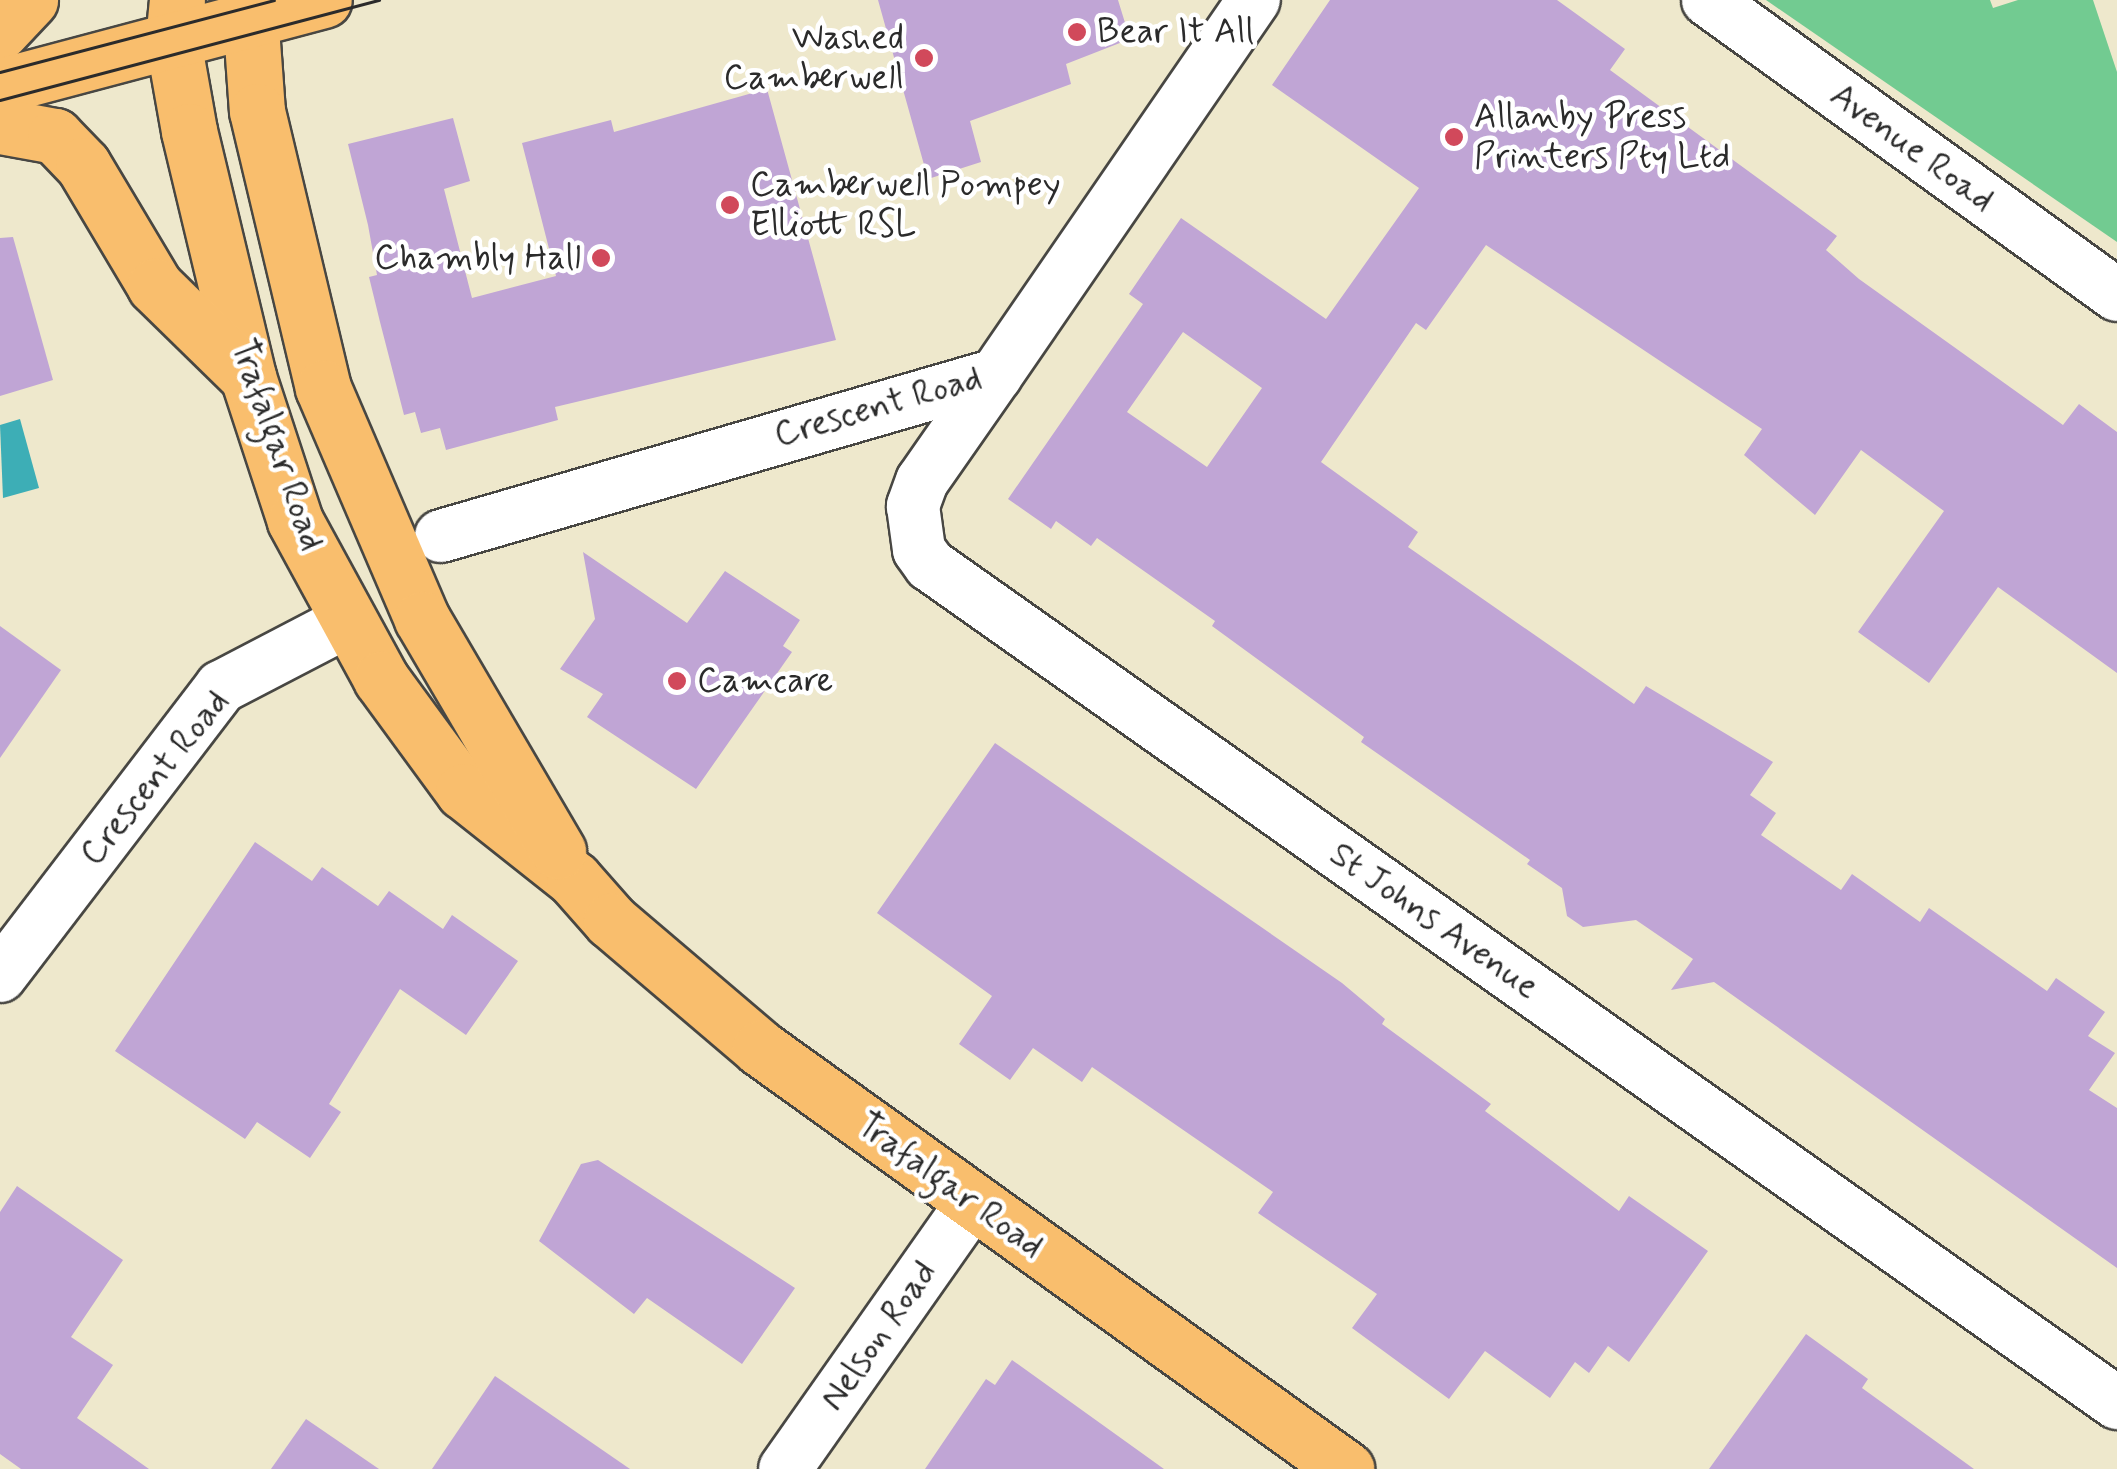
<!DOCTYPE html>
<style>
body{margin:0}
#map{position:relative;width:2117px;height:1469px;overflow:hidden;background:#eee8cc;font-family:Mynerve,sans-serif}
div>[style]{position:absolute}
.green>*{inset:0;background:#72cb91}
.water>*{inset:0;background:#3daeb6}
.building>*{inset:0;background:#c0a5d5}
.roads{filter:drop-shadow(2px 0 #484743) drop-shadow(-2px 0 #484743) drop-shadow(0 2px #484743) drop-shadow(0 -2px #484743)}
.minor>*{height:52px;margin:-26px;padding:0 26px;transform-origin:26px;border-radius:26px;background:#fff}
.primary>*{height:55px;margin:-27.5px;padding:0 27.5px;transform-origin:27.5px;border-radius:27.5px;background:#f9be6d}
.tram>*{height:2.5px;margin:-1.25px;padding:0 1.25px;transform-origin:1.25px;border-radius:1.25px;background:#2b2b2b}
.dots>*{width:28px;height:28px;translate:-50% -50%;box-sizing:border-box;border:5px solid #fff;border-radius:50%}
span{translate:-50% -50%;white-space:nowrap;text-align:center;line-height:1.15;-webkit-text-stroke:9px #fff;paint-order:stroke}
.poi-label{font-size:35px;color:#2b2b2b}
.left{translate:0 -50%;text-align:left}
.right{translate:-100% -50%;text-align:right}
.street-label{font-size:35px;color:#2b2b2b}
</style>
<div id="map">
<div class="green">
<div style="clip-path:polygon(1766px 0,1990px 0,1993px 8px,2018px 0,2093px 0,2117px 72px,2117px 242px)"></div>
</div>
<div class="water">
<div style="clip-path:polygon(20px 419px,39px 488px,3px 498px,0 425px)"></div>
</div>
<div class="building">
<div style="clip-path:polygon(878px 0,1118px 0,1130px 39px,1066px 64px,1071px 84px,970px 121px,981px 162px,928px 179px)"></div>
<div style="clip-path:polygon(evenodd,1330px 0,1557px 0,1625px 49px,1610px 70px,1837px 236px,1826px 250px,1859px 279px,2063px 425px,2079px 404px,2117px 432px,2117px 673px,1998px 587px,1929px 683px,1858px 632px,1944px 511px,1861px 450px,1815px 515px,1744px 455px,1762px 429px,1486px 245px,1426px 330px,1416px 323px,1321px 462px,1418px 532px,1408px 547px,1634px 704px,1646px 686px,1773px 762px,1750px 795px,1776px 813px,1761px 835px,1841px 890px,1852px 874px,1920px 922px,1929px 908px,2047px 991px,2056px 978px,2105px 1012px,2088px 1036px,2115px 1053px,2089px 1090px,2117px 1108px,2117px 1268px,1714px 982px,1671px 990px,1693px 959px,1636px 920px,1583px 927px,1567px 916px,1562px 888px,1527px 864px,1530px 860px,1361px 742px,1364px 737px,1212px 626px,1215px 621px,1097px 538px,1091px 546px,1056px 521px,1051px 529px,1008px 499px,1143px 304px,1129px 294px,1181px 218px,1326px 319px,1419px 188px,1272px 85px,1330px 0,1183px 332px,1262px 388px,1207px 467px,1127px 412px,1183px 332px)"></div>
<div style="clip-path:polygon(767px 89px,836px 340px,555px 407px,558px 420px,446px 450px,440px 428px,421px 433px,415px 412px,404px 415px,380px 322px,369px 277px,377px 275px,368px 225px,348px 144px,453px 118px,470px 181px,444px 189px,472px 298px,556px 276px,522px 143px,611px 120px,614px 132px)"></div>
<div style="clip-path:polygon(13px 237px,53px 380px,0 396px,0 238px)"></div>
<div style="clip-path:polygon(583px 552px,687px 623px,725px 571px,800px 620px,783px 646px,792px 652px,696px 789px,587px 717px,603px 694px,560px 669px,595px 619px)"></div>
<div style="clip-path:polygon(0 626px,61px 670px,0 758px)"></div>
<div style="clip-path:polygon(995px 743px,1342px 983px,1385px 1019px,1382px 1024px,1491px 1104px,1485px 1111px,1619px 1211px,1629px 1196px,1708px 1251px,1629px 1362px,1608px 1346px,1589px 1373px,1575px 1362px,1550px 1398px,1485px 1351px,1449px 1399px,1352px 1328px,1377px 1294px,1258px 1213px,1273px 1192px,1092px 1067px,1082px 1082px,1033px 1048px,1010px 1080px,959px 1044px,992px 996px,877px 913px)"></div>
<div style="clip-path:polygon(255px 842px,312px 881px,322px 867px,378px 906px,389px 891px,443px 929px,452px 915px,518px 961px,466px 1035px,400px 989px,329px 1104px,341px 1112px,310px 1158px,257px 1122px,245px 1139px,115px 1051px)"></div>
<div style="clip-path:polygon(598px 1160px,795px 1288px,742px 1364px,647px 1298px,634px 1314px,539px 1241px,581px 1164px)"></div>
<div style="clip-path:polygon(17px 1186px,123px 1260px,71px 1337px,113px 1365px,77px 1418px,149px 1469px,21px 1469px,0 1454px,0 1212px)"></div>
<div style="clip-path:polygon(1806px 1334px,1868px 1379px,1862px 1388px,1974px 1469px,1709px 1469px)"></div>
<div style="clip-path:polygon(1012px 1360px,1164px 1469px,925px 1469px,986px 1379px,995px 1385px)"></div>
<div style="clip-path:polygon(495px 1376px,630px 1469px,432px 1469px)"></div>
<div style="clip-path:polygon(306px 1419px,379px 1469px,271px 1469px)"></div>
</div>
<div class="roads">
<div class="minor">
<div style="left:1708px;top:0;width:504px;rotate:35.8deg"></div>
<div style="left:996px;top:375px;width:129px;rotate:124.9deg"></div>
<div style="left:922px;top:481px;width:27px;rotate:110deg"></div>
<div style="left:913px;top:506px;width:44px;rotate:82.2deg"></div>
<div style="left:919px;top:550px;width:19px;rotate:54deg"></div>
<div style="left:930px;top:565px;width:1453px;rotate:35.22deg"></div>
<div style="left:441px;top:536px;width:578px;rotate:-16.18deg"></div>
<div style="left:996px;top:375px;width:455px;rotate:-55.5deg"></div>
<div style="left:0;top:976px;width:364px;rotate:-52.6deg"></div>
<div style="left:221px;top:687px;width:141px;rotate:-27.5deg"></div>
<div style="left:785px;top:1469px;width:325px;rotate:-54.9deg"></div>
</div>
<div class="primary">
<div style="left:177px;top:0;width:41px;rotate:95.6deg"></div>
<div style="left:173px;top:41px;width:91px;rotate:79.9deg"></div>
<div style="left:189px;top:131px;width:253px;rotate:76.5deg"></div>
<div style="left:248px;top:377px;width:151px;rotate:71.9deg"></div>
<div style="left:295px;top:521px;width:180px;rotate:61.4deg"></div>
<div style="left:381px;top:679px;width:139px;rotate:53.8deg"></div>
<div style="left:463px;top:791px;width:142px;rotate:38.4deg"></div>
<div style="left:574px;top:879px;width:56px;rotate:48.6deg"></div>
<div style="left:611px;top:921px;width:196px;rotate:40.4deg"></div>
<div style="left:760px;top:1048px;width:722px;rotate:35.69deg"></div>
<div style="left:249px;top:0;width:111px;rotate:85.9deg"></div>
<div style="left:257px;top:111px;width:285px;rotate:76.6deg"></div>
<div style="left:323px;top:388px;width:251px;rotate:66.8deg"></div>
<div style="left:422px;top:619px;width:269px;rotate:59.6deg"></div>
<div style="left:0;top:32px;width:44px;rotate:-46.8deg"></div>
<div style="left:0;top:86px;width:335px;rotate:-14.9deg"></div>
<div style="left:0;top:126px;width:56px;rotate:10.3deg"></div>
<div style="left:55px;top:136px;width:40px;rotate:46deg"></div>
<div style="left:83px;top:165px;width:141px;rotate:59.2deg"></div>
<div style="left:155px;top:286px;width:130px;rotate:44.4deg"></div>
</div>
</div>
<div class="tram">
<div style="left:0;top:72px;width:283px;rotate:-14.7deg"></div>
<div style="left:0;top:100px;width:392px;rotate:-14.8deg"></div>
</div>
<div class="dots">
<div style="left:1077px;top:32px;background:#d1495b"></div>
<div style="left:924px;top:58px;background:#d1495b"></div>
<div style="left:1454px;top:137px;background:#d1495b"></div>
<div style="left:730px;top:205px;background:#d1495b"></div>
<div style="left:601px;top:258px;background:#d1495b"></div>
<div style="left:677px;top:681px;background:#d1495b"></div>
</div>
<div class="poi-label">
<span class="left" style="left:1097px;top:32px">Bear It All</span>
<span class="right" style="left:904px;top:58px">Washed<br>Camberwell</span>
<span class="left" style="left:1474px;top:137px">Allanby Press<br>Printers Pty Ltd</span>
<span class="left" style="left:750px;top:205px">Camberwell Pompey<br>Elliott RSL</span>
<span class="right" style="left:581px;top:258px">Chambly Hall</span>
<span class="left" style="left:697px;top:681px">Camcare</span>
</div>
<div class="street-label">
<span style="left:1912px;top:148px;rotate:36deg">Avenue Road</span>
<span style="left:878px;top:407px;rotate:-16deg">Crescent Road</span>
<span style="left:277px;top:445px;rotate:71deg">Trafalgar Road</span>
<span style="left:155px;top:778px;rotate:-51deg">Crescent Road</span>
<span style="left:1434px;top:921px;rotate:35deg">St Johns Avenue</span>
<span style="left:950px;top:1186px;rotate:36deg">Trafalgar Road</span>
<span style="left:879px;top:1336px;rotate:-55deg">Nelson Road</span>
</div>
</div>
